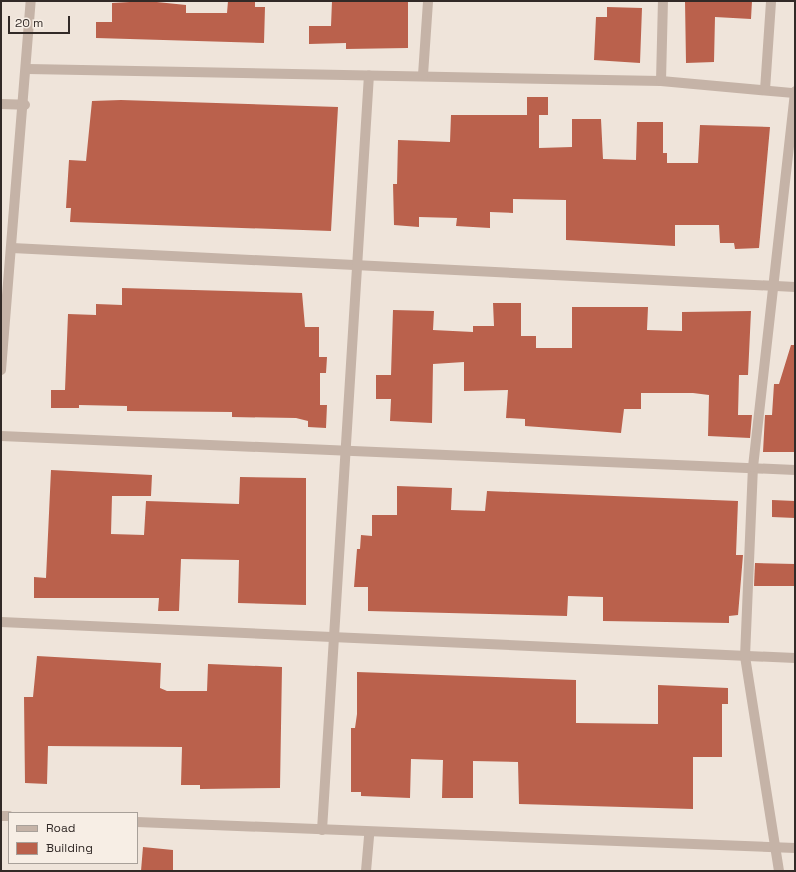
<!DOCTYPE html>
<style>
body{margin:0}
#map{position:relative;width:796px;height:872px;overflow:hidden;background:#efe4da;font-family:"Space Grotesk",sans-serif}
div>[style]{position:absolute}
.building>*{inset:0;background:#ba614c}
.minor>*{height:10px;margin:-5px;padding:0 5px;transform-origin:5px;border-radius:5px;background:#c5b3a7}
span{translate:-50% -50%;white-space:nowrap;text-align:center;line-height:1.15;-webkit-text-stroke:3.5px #f7eee5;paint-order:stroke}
.frame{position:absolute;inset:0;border:2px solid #322a27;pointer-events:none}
.legend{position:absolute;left:8px;top:812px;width:130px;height:52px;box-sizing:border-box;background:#f7eee5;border:1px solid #a8a099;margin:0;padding:5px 7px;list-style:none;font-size:12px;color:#322a27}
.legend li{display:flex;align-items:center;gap:8px;height:20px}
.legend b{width:20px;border:1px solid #a8a099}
.scale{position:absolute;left:8px;top:16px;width:62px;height:18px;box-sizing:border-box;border:2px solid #322a27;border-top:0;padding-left:5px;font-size:12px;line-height:14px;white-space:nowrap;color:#322a27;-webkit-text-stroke:3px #f7eee5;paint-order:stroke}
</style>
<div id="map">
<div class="building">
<div style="clip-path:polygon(147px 1px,186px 5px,186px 13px,227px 13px,228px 1px,255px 1px,255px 7px,265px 7px,264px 43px,96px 38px,96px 22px,112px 22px,112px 3px)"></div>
<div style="clip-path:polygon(332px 1px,408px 1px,408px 48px,346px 49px,346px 43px,309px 44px,309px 26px,331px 26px)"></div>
<div style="clip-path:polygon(685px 1px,752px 1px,751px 19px,715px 17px,714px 62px,686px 63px)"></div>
<div style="clip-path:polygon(607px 7px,642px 8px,640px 63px,594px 60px,596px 17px,607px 17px)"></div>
<div style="clip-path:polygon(527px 97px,548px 97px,548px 115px,527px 115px)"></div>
<div style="clip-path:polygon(121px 100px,338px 107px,331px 231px,70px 222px,71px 208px,66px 208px,69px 160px,86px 161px,92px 101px)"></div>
<div style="clip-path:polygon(451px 115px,539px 115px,539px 148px,572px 147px,572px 119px,601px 119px,603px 159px,636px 160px,637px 122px,663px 122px,663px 153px,667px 153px,667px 163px,698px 163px,700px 125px,770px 127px,759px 248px,735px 249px,734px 243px,720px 243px,719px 225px,675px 225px,675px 246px,566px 240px,566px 200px,513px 199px,513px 213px,490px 212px,490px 228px,456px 226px,457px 218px,419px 217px,419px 227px,394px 225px,393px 184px,397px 184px,398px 140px,450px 142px)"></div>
<div style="clip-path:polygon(122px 288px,302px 293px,305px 327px,319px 327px,319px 357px,327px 357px,326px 373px,320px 373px,320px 405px,327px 405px,326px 428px,308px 427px,308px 421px,296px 418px,232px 417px,232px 412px,127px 411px,127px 406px,79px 405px,79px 408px,51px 408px,51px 390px,65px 390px,68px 314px,96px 315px,96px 304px,122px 305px)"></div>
<div style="clip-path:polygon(493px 303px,521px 303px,521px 336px,536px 336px,536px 348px,572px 348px,572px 307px,648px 307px,647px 330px,682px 331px,682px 312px,751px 311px,748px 375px,739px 375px,738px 415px,752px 415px,750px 438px,708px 436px,709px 395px,693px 393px,641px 393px,641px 409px,624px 409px,621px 433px,525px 426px,525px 419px,506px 418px,508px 390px,464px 391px,464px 362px,433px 364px,432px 423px,390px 421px,391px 399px,376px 399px,376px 375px,391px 375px,393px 310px,434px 311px,433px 330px,473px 332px,473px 326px,494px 326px)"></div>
<div style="clip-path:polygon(791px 345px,795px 345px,795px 452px,763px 452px,765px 415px,772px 415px,774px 384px,779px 384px)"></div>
<div style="clip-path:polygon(51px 470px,152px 475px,151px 496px,112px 496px,111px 534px,144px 535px,146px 501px,239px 504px,240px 477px,306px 478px,306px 605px,238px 603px,239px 560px,181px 559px,179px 611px,158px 611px,159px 598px,34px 598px,34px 577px,46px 578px)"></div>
<div style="clip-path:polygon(397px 486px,452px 488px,451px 510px,485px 511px,487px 491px,738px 501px,736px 555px,743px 555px,738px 615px,729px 616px,729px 623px,603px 621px,603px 597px,568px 596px,567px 616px,368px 611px,368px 587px,354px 587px,357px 549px,360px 549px,361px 535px,372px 536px,372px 515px,397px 515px)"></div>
<div style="clip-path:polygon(772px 500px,795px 501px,795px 518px,772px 517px)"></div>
<div style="clip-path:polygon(755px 563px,795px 564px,795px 586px,754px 586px)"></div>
<div style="clip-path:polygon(37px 656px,161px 663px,160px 688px,167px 691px,207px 691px,208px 664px,282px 667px,280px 788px,200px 789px,200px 785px,181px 785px,182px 747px,48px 746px,47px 784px,25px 783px,24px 697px,33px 697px)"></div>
<div style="clip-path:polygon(357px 672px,576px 680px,576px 723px,658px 724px,658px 685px,728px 688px,728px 704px,722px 704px,722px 757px,693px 757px,693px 809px,519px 804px,518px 762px,473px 761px,473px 798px,442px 798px,443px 760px,411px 759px,410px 798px,361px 796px,361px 792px,351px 792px,351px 728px,355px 728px,357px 714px)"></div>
<div style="clip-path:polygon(143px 847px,173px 850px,173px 871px,141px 871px)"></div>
</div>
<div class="minor">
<div style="left:28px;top:69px;width:633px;rotate:1.09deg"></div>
<div style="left:661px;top:81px;width:134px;rotate:5.2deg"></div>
<div style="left:423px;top:75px;width:74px;rotate:-86.1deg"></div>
<div style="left:661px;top:81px;width:80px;rotate:-88.6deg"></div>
<div style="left:765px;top:90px;width:89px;rotate:-86.1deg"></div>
<div style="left:1px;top:104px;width:24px;rotate:2deg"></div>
<div style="left:12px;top:248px;width:784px;rotate:2.85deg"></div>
<div style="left:1px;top:370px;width:370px;rotate:-85.4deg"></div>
<div style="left:1px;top:436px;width:795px;rotate:2.45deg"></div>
<div style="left:1px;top:622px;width:795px;rotate:2.6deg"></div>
<div style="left:1px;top:816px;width:8px"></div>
<div style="left:137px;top:822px;width:659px;rotate:2.26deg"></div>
<div style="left:322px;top:830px;width:756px;rotate:-86.44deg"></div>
<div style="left:366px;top:871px;width:38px;rotate:-85deg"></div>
<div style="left:779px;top:871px;width:217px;rotate:-99deg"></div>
<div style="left:745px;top:657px;width:190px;rotate:-87.6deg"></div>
<div style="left:753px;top:467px;width:378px;rotate:-83.6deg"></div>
</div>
<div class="frame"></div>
<ul class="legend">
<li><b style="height:5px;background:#c5b3a7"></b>Road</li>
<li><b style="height:11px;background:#ba614c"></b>Building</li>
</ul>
<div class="scale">20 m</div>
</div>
